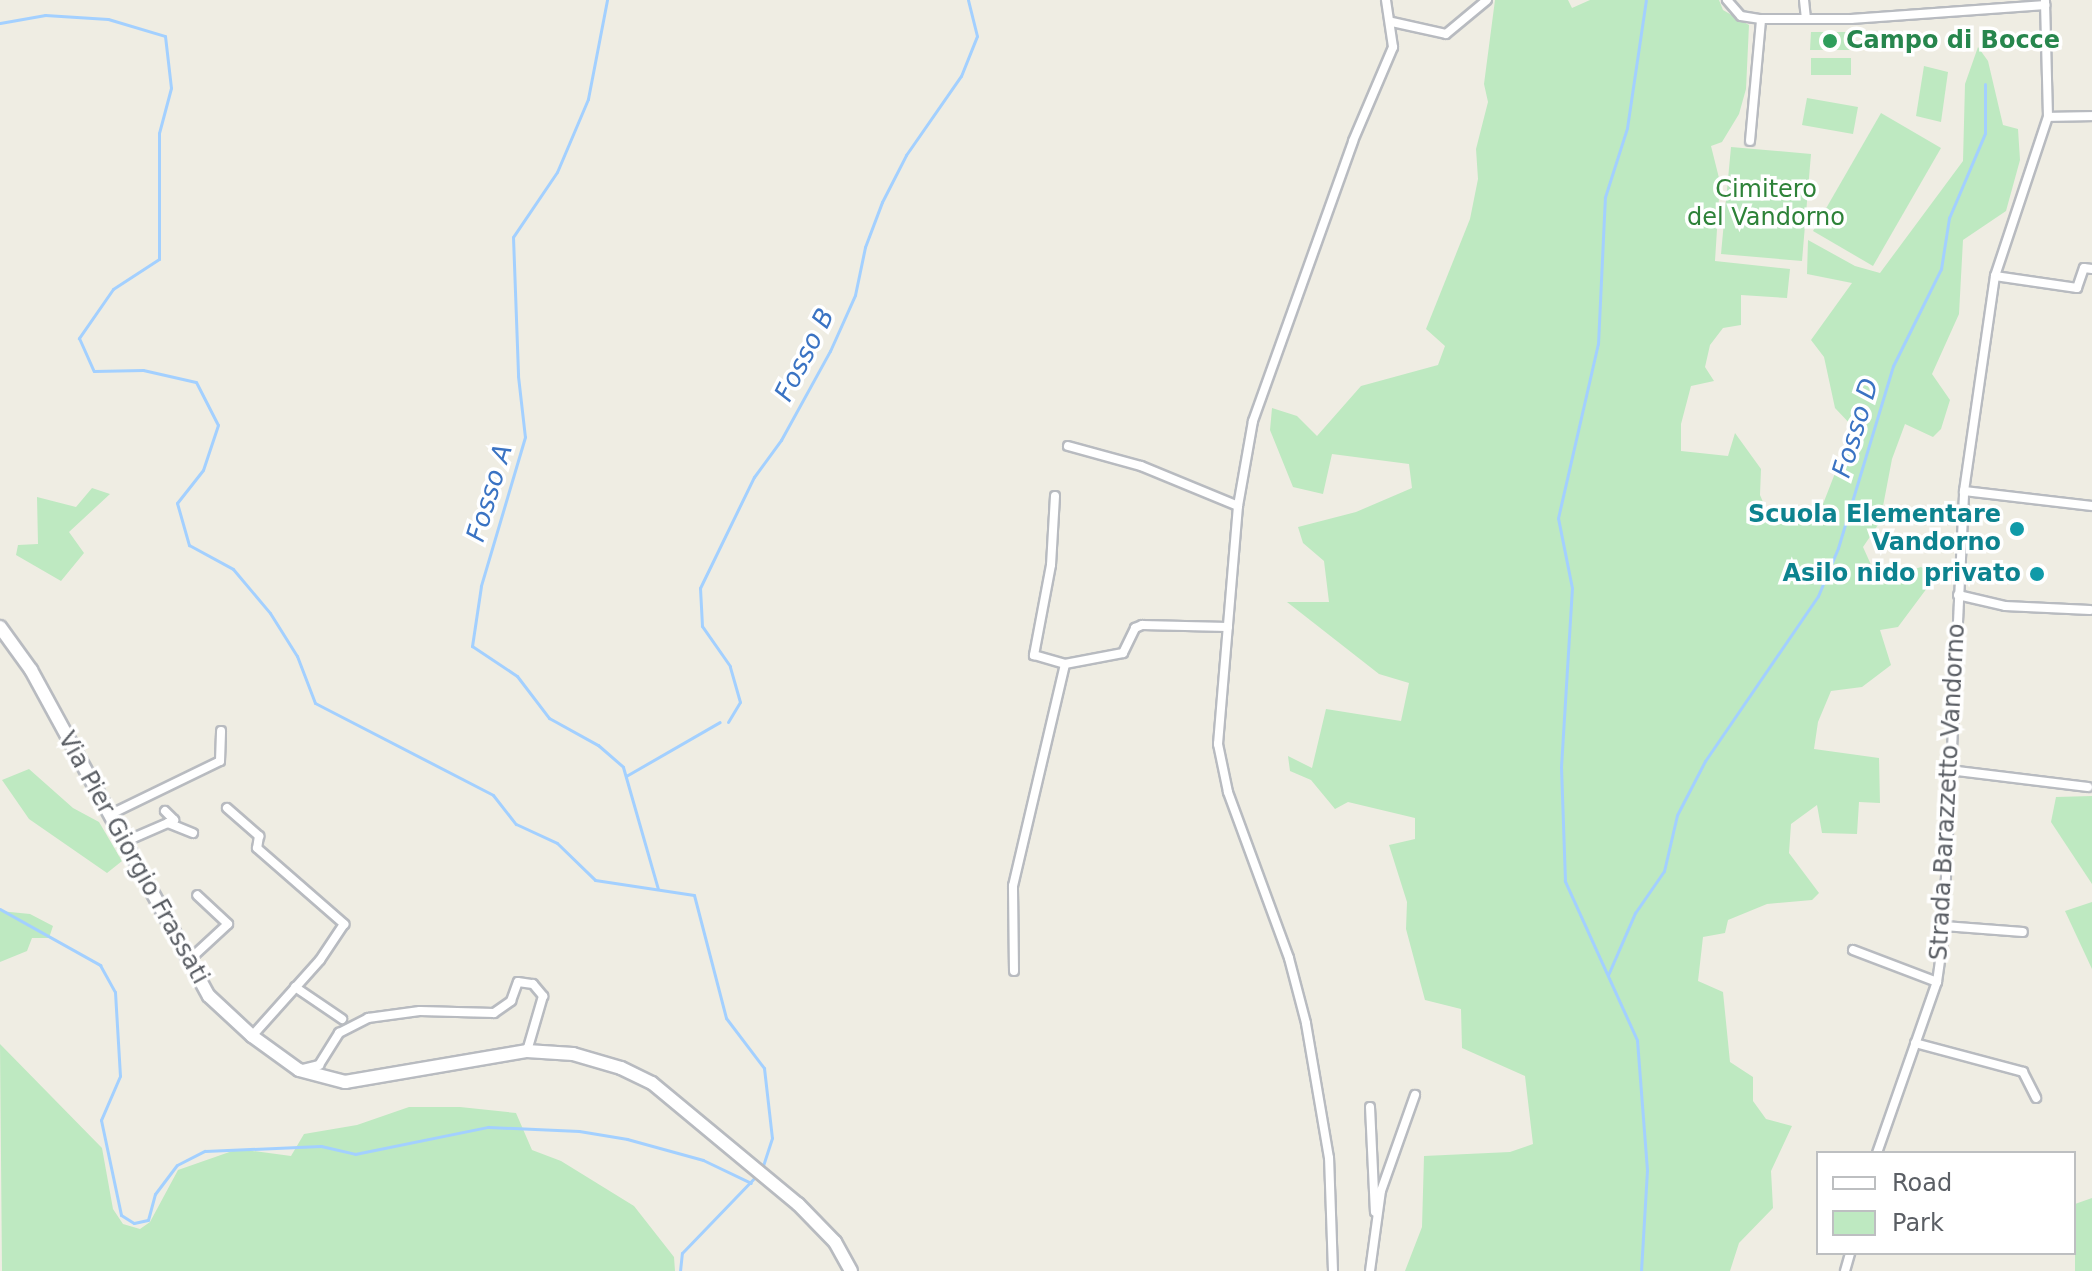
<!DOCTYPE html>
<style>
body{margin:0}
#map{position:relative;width:2092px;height:1271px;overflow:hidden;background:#efede3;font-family:"DejaVu Sans",sans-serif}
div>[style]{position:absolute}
.green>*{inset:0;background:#bee9c1}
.stream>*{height:3px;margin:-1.5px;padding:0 1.5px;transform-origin:1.5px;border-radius:1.5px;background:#a3d0ff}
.roads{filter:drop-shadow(2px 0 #b8bbc0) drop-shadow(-2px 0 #b8bbc0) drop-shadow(0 2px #b8bbc0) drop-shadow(0 -2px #b8bbc0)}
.street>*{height:8px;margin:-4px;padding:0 4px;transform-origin:4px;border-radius:4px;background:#fff}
.secondary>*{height:12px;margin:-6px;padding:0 6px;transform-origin:6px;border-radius:6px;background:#fff}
.dots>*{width:22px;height:22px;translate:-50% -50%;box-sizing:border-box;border:4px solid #fff;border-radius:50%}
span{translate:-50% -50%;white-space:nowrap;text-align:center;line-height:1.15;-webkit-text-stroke:7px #fff;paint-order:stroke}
.leisure-label{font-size:24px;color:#27864d;font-weight:700}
.left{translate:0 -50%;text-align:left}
.park-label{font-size:24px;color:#2d8238}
.culture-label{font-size:24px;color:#0d838f;font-weight:700}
.right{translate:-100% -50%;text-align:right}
.street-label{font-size:24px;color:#5b5f65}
.water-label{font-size:26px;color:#3a73c3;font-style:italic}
.legend{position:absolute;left:1816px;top:1151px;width:260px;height:104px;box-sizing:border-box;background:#fff;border:2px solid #bdbfc1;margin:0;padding:10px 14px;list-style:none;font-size:24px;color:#5b5f65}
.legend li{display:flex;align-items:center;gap:16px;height:40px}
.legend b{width:40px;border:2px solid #bdbfc1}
</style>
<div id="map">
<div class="green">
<div style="clip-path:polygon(1495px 0,1568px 0,1572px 8px,1590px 0,1719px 0,1723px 10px,1749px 25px,1746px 89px,1739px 114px,1722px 142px,1711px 146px,1720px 182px,1715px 261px,1790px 269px,1787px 298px,1741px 295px,1741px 325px,1723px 328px,1710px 345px,1705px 367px,1714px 381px,1691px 386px,1681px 424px,1681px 451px,1728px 456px,1735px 433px,1761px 469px,1760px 495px,1769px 516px,1816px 522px,1853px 427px,1835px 408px,1824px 357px,1811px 340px,1852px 283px,1807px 274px,1808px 240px,1855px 266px,1880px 273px,1963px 161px,1965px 84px,1978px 47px,1988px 61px,2003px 125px,2018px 129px,2020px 160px,2006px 211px,1963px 240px,1959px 314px,1932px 374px,1950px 400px,1941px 429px,1933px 437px,1905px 424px,1892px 459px,1880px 522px,1863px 547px,1872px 567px,1889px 577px,1921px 567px,1936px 576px,1898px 627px,1880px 630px,1891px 665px,1862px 687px,1831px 691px,1818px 722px,1814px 749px,1879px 758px,1880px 803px,1859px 802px,1857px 834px,1822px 833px,1817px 805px,1791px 824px,1789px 853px,1819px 893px,1812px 900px,1767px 904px,1728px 920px,1725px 933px,1703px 937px,1698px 981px,1723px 992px,1730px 1062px,1753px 1077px,1753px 1101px,1766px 1119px,1792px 1126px,1771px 1171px,1773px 1208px,1739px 1243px,1730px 1271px,1405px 1271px,1422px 1227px,1424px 1156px,1510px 1152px,1533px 1144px,1525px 1076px,1462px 1048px,1461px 1009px,1425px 1000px,1406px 929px,1407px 902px,1389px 845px,1415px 839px,1415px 818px,1348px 802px,1335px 809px,1311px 780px,1290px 771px,1288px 756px,1312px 768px,1326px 709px,1401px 721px,1409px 683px,1379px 674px,1287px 602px,1329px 602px,1324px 561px,1303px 543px,1298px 527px,1356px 512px,1412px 488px,1409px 464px,1332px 454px,1323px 494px,1293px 487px,1270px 430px,1272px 408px,1297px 416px,1317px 436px,1361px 386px,1438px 365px,1445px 346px,1426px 329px,1470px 219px,1478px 179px,1476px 149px,1488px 102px,1484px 84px)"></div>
<div style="clip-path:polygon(1811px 32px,1850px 32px,1850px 50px,1810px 50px)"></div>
<div style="clip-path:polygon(1811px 58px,1851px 58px,1851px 75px,1811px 75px)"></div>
<div style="clip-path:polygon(1924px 66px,1948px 72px,1941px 122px,1916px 116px)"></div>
<div style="clip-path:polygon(1807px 98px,1858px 107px,1853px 134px,1802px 125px)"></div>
<div style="clip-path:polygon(1881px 113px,1941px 148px,1873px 266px,1813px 231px)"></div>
<div style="clip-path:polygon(1731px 147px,1811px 154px,1802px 261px,1721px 254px)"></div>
<div style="clip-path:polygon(92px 488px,110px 494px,69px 532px,84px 553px,61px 581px,16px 555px,18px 545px,38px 544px,37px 497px,76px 507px)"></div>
<div style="clip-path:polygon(29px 769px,73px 808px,99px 822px,122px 861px,107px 873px,29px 819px,2px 780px)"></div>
<div style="clip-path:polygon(2092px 796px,2092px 884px,2051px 822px,2056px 797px)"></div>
<div style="clip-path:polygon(2092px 902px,2092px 969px,2065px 911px)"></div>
<div style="clip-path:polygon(0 911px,30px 914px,53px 926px,49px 938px,32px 938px,27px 951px,0 962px)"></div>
<div style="clip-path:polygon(0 1044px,102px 1148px,113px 1209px,123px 1224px,140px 1229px,150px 1222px,178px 1170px,238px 1149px,291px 1156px,304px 1134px,357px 1125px,409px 1107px,460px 1107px,516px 1113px,532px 1150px,561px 1161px,634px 1206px,674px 1257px,675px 1271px,2px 1271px)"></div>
<div style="clip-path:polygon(2092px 1198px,2092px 1271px,2075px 1271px,2075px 1204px)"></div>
</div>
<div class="stream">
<div style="left:607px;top:0;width:101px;rotate:100.9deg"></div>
<div style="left:588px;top:99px;width:79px;rotate:113deg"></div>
<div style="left:557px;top:172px;width:78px;rotate:124.1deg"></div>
<div style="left:513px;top:237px;width:139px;rotate:87.9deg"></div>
<div style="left:518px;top:376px;width:61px;rotate:83.5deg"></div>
<div style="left:525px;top:437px;width:155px;rotate:106.5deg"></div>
<div style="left:481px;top:586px;width:61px;rotate:98.5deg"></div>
<div style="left:472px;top:646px;width:54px;rotate:33.7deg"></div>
<div style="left:517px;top:676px;width:53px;rotate:52.7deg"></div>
<div style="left:549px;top:718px;width:56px;rotate:28.9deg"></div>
<div style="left:598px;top:745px;width:33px;rotate:41deg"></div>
<div style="left:623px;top:767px;width:127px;rotate:74deg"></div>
<div style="left:0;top:23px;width:46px;rotate:-10.1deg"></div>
<div style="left:45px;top:15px;width:63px;rotate:3.6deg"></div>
<div style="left:108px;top:19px;width:59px;rotate:16.6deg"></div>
<div style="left:165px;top:36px;width:52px;rotate:83.4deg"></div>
<div style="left:171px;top:88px;width:47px;rotate:104.9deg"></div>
<div style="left:159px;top:133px;width:126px;rotate:90deg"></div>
<div style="left:159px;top:259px;width:55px;rotate:146.9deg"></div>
<div style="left:113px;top:289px;width:60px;rotate:124.8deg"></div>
<div style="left:79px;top:338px;width:36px;rotate:66deg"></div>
<div style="left:94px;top:371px;width:49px;rotate:-1.2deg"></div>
<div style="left:143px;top:370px;width:54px;rotate:12.8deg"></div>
<div style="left:196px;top:382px;width:48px;rotate:62.9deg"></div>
<div style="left:218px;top:425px;width:47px;rotate:108.4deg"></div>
<div style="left:203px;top:470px;width:42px;rotate:128.2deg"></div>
<div style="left:177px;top:503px;width:44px;rotate:74.1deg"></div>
<div style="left:189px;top:545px;width:50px;rotate:28.6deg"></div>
<div style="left:233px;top:569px;width:57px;rotate:49.9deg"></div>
<div style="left:270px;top:613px;width:51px;rotate:57.9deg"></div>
<div style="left:297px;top:656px;width:50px;rotate:69deg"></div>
<div style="left:315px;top:703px;width:200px;rotate:27.3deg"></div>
<div style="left:493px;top:795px;width:37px;rotate:52deg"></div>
<div style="left:516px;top:824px;width:45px;rotate:24.9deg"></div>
<div style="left:557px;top:843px;width:53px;rotate:44.2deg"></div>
<div style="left:595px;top:880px;width:100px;rotate:8.6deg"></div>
<div style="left:694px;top:895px;width:127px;rotate:75.4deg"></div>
<div style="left:726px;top:1018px;width:63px;rotate:52.8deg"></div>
<div style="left:764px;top:1068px;width:70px;rotate:83.5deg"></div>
<div style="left:772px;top:1138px;width:33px;rotate:108deg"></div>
<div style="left:728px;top:722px;width:23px;rotate:-59deg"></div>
<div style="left:740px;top:702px;width:37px;rotate:-106deg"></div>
<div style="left:730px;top:666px;width:49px;rotate:-125deg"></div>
<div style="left:702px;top:626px;width:38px;rotate:-93deg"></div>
<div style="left:700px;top:588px;width:123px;rotate:-64.1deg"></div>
<div style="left:754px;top:477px;width:46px;rotate:-53.9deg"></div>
<div style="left:781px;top:440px;width:102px;rotate:-61.2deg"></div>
<div style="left:830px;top:351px;width:61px;rotate:-65.9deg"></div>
<div style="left:855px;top:295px;width:49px;rotate:-78.2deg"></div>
<div style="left:865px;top:247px;width:48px;rotate:-69.3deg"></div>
<div style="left:882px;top:202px;width:53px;rotate:-62.9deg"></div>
<div style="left:906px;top:155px;width:96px;rotate:-55.2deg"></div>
<div style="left:961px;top:76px;width:43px;rotate:-68.2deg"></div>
<div style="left:977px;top:36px;width:37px;rotate:-104deg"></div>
<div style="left:626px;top:776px;width:108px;rotate:-29.9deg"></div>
<div style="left:0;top:909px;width:115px;rotate:29.2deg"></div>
<div style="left:100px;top:965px;width:31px;rotate:61deg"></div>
<div style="left:115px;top:992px;width:84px;rotate:86.6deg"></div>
<div style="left:120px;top:1076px;width:48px;rotate:113.4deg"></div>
<div style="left:101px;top:1120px;width:97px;rotate:78.1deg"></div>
<div style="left:121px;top:1215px;width:15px;rotate:32deg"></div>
<div style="left:134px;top:1223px;width:14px;rotate:-12deg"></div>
<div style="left:148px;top:1220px;width:27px;rotate:-75deg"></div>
<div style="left:155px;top:1194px;width:36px;rotate:-53deg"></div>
<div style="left:177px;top:1165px;width:31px;rotate:-27deg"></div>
<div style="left:205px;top:1151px;width:116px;rotate:-2.5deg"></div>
<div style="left:321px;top:1146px;width:35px;rotate:13deg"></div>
<div style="left:355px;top:1154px;width:136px;rotate:-11.5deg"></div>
<div style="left:488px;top:1127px;width:91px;rotate:2.5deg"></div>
<div style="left:579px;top:1131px;width:49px;rotate:9.5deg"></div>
<div style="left:627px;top:1139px;width:79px;rotate:15.4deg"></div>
<div style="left:703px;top:1160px;width:53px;rotate:25.6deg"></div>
<div style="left:1608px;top:975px;width:68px;rotate:-66.5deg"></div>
<div style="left:1635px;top:913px;width:51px;rotate:-55.4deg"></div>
<div style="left:1664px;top:871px;width:57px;rotate:-76.9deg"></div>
<div style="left:1677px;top:815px;width:61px;rotate:-62.6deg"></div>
<div style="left:1705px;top:761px;width:200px;rotate:-55.6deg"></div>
<div style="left:1818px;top:596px;width:52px;rotate:-67.4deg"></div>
<div style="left:1838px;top:548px;width:190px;rotate:-73.2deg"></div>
<div style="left:1893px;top:366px;width:108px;rotate:-63.7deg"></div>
<div style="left:1941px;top:269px;width:52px;rotate:-81.1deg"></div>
<div style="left:1949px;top:218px;width:92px;rotate:-67deg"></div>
<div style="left:1985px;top:133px;width:49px;rotate:-90deg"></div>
<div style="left:680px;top:1271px;width:18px;rotate:-84deg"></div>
<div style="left:682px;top:1253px;width:108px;rotate:-46.1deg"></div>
<div style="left:1641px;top:1271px;width:101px;rotate:-86.6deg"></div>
<div style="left:1647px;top:1170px;width:130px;rotate:-94.4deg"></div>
<div style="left:1637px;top:1040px;width:175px;rotate:-114.4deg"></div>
<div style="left:1565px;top:881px;width:114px;rotate:-92deg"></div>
<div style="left:1561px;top:767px;width:179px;rotate:-86.5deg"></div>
<div style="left:1572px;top:588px;width:71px;rotate:-101.3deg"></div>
<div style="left:1558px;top:518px;width:179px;rotate:-77.1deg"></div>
<div style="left:1598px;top:344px;width:147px;rotate:-87.3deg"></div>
<div style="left:1605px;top:197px;width:72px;rotate:-72.3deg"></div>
<div style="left:1627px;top:128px;width:129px;rotate:-81.6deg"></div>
</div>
<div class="roads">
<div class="street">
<div style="left:1727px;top:0;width:21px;rotate:49deg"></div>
<div style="left:1741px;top:16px;width:20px;rotate:9deg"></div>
<div style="left:1761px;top:19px;width:90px"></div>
<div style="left:1851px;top:19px;width:195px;rotate:-4.1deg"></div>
<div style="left:1804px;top:0;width:19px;rotate:84deg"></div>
<div style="left:1392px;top:22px;width:55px;rotate:12.5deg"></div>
<div style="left:1446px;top:34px;width:53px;rotate:-39.7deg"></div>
<div style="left:2048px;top:117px;width:44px;rotate:-1.3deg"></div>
<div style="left:1750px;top:141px;width:122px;rotate:-84.8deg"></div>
<div style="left:1995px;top:276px;width:83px;rotate:8.3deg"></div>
<div style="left:2077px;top:288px;width:21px;rotate:-71deg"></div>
<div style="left:2084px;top:268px;width:8px;rotate:7deg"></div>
<div style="left:1068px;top:446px;width:76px;rotate:15.3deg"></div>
<div style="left:1141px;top:466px;width:105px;rotate:22.4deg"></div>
<div style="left:1964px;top:491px;width:129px;rotate:6.7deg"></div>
<div style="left:1055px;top:496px;width:69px;rotate:93.3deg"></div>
<div style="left:1051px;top:565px;width:92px;rotate:100.7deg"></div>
<div style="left:1034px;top:655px;width:32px;rotate:16deg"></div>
<div style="left:1958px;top:595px;width:48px;rotate:13.2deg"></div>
<div style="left:2005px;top:606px;width:85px;rotate:2.7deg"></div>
<div style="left:1949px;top:770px;width:140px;rotate:7deg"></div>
<div style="left:227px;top:808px;width:43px;rotate:41.2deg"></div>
<div style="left:259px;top:836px;width:12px;rotate:99deg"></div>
<div style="left:257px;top:848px;width:116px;rotate:41.1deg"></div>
<div style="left:344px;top:924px;width:43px;rotate:123.7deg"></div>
<div style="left:320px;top:960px;width:102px;rotate:131.8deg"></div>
<div style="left:165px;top:811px;width:13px;rotate:45deg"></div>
<div style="left:174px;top:820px;width:7px;rotate:153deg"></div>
<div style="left:109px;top:815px;width:123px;rotate:-25.9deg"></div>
<div style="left:220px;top:761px;width:30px;rotate:-88deg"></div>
<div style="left:124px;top:842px;width:48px;rotate:-23.4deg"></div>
<div style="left:168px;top:823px;width:27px;rotate:22deg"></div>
<div style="left:1944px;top:926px;width:79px;rotate:4.3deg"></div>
<div style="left:1853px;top:950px;width:90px;rotate:20.9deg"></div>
<div style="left:189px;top:960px;width:53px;rotate:-42.7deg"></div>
<div style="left:228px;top:924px;width:42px;rotate:-136.9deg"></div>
<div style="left:1014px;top:971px;width:85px;rotate:-90.7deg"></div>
<div style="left:1013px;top:886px;width:228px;rotate:-76.8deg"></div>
<div style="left:1065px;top:664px;width:59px;rotate:-10.7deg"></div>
<div style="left:1123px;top:653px;width:28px;rotate:-64deg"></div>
<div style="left:1135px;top:628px;width:8px;rotate:-23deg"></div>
<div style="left:1142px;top:625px;width:86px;rotate:1.3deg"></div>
<div style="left:295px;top:987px;width:57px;rotate:34.2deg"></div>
<div style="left:1915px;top:1043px;width:112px;rotate:15deg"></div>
<div style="left:2023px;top:1072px;width:29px;rotate:63deg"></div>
<div style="left:299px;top:1070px;width:21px;rotate:-14deg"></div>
<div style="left:319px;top:1065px;width:38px;rotate:-58deg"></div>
<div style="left:339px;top:1033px;width:33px;rotate:-27deg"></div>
<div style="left:368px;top:1018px;width:52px;rotate:-7.7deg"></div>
<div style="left:420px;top:1011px;width:74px;rotate:1.5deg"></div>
<div style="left:494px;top:1013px;width:21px;rotate:-35deg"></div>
<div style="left:511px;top:1001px;width:20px;rotate:-70deg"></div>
<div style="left:518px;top:982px;width:15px;rotate:8deg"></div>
<div style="left:533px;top:984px;width:16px;rotate:50deg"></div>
<div style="left:543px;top:996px;width:57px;rotate:106.2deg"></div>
<div style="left:1370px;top:1107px;width:105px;rotate:87.3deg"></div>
<div style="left:1877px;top:1153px;width:181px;rotate:-70.7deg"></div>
<div style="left:1937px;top:982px;width:42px;rotate:-81.9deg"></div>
<div style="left:1943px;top:940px;width:449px;rotate:-87.3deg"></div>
<div style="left:1964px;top:491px;width:217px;rotate:-81.8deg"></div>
<div style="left:1995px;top:276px;width:168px;rotate:-71.6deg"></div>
<div style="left:2048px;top:117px;width:117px;rotate:-91.5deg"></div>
<div style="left:1333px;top:1271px;width:113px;rotate:-92deg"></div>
<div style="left:1329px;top:1158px;width:137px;rotate:-99.7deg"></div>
<div style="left:1306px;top:1023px;width:67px;rotate:-104.7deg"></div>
<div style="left:1289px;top:958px;width:177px;rotate:-110.2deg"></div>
<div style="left:1228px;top:792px;width:49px;rotate:-101.8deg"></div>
<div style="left:1218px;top:744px;width:239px;rotate:-85.2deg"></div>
<div style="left:1238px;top:506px;width:86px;rotate:-80deg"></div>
<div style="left:1253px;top:421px;width:297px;rotate:-70.3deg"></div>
<div style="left:1353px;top:141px;width:102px;rotate:-66.9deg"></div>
<div style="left:1393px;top:47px;width:48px;rotate:-98.5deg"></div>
<div style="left:1370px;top:1271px;width:81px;rotate:-82.2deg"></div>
<div style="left:1381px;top:1191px;width:102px;rotate:-70.5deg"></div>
<div style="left:1845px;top:1271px;width:19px;rotate:-74deg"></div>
</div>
<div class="secondary">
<div style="left:0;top:627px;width:53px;rotate:54.2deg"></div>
<div style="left:31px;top:670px;width:371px;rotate:61.4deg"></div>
<div style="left:209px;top:996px;width:59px;rotate:42.9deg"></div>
<div style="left:252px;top:1036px;width:58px;rotate:35.9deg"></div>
<div style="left:299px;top:1070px;width:48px;rotate:14.6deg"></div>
<div style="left:345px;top:1082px;width:185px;rotate:-9.7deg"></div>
<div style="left:527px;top:1051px;width:46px;rotate:3.7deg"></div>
<div style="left:573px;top:1054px;width:50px;rotate:16.3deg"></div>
<div style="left:621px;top:1068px;width:34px;rotate:26deg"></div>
<div style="left:652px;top:1083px;width:190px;rotate:39.7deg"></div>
<div style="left:798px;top:1204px;width:53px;rotate:45.8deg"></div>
<div style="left:835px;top:1242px;width:33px;rotate:61deg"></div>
</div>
</div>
<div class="dots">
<div style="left:1830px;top:41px;background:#2e9e5b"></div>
<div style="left:2017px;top:529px;background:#0f9aa8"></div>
<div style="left:2037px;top:574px;background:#0f9aa8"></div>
</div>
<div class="leisure-label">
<span class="left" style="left:1846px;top:41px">Campo di Bocce</span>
</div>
<div class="park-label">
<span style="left:1766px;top:204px">Cimitero<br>del Vandorno</span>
</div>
<div class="culture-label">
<span class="right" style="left:2001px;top:529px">Scuola Elementare<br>Vandorno</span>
<span class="right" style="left:2021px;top:574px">Asilo nido privato</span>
</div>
<div class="street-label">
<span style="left:1948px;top:792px;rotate:-87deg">Strada Barazzetto Vandorno</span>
<span style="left:133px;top:858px;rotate:61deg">Via Pier Giorgio Frassati</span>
</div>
<div class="water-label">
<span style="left:805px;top:355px;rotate:-63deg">Fosso B</span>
<span style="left:1856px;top:428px;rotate:-73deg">Fosso D</span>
<span style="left:490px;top:493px;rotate:-73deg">Fosso A</span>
</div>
<ul class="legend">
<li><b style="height:10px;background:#fff"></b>Road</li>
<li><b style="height:22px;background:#bee9c1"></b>Park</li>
</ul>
</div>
